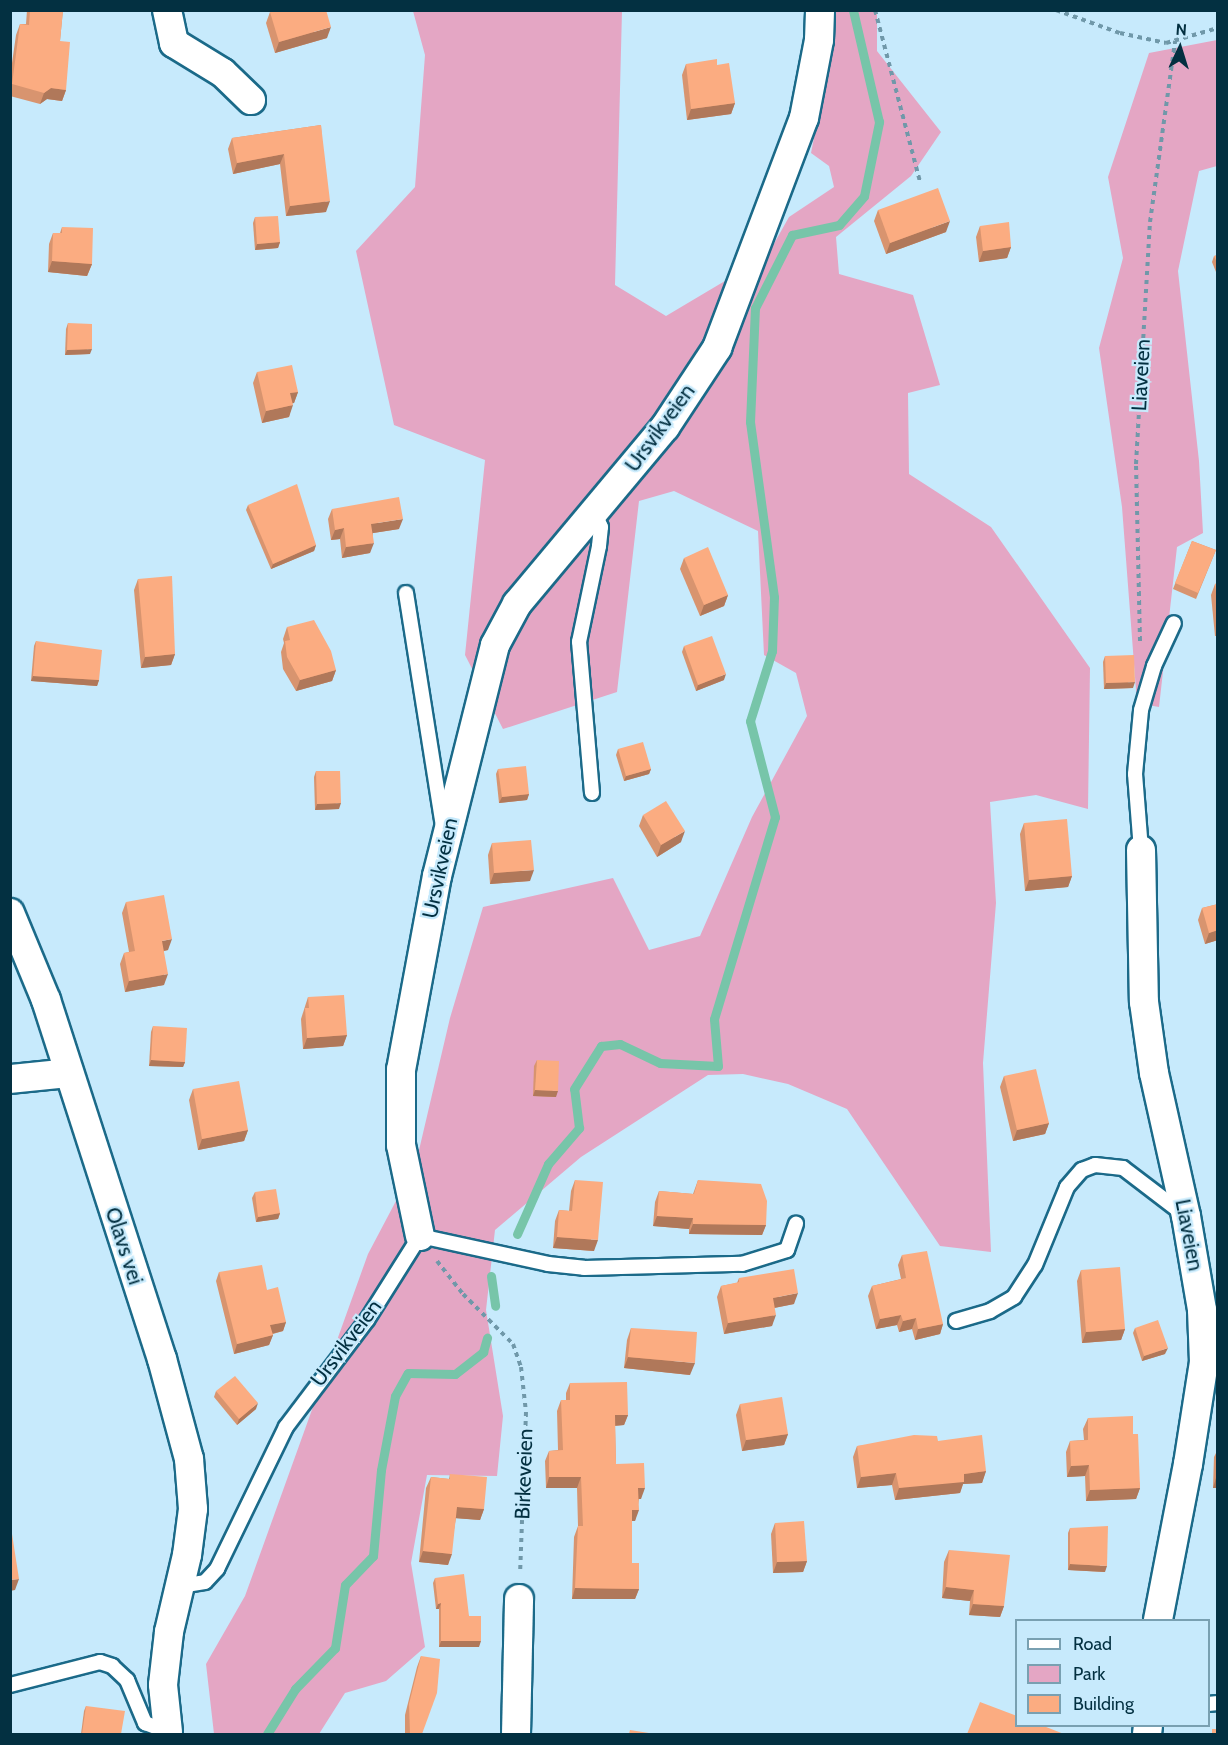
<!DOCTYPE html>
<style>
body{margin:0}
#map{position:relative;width:1228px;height:1745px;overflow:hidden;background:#c7eafc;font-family:Cabin,sans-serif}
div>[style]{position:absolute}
.green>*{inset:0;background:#e4a6c4}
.stream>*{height:9px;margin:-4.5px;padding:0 4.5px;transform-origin:4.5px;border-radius:4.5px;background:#77c5a9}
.path>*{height:4px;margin-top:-2px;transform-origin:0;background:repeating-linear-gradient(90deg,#7098a9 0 4.5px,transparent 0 9px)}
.roads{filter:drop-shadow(2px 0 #1b6a89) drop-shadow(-2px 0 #1b6a89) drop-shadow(0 2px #1b6a89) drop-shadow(0 -2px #1b6a89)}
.lane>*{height:14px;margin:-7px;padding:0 7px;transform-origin:7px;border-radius:7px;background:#fff}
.street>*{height:28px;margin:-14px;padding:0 14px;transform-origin:14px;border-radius:14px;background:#fff}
.wall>*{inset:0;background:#d8946f}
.shaded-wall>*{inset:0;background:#b0785a}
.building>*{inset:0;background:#fbac81}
span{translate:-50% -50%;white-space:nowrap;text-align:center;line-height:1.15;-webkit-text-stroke:4.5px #c7eafc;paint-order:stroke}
.street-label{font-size:21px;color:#033041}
.frame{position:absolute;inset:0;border:12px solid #033041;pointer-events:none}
.legend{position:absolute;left:1015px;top:1619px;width:195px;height:108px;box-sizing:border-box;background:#c7eafc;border:2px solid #79a0b1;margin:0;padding:8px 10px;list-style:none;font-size:18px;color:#033041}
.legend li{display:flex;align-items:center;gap:12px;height:30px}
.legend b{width:30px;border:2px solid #79a0b1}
.north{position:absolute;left:1150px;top:18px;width:60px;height:60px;-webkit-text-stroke:4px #c7eafc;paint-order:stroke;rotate:4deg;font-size:16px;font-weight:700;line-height:24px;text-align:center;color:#033041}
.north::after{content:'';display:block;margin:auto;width:21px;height:27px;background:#033041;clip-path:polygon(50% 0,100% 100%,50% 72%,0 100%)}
</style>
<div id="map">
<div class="green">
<div style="clip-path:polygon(413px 11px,622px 11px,615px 285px,666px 316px,767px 256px,789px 217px,834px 187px,829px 166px,811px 153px,835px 33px,834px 11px,877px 11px,877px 51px,941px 132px,911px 176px,836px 237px,839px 274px,913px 295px,940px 385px,908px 393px,909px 474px,991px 527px,1090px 668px,1088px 809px,1036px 795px,990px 802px,996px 903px,983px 1063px,991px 1252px,940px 1246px,847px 1109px,788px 1084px,743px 1074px,708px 1075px,581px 1157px,495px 1230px,486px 1310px,503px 1416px,497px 1476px,427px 1475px,411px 1563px,425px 1647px,386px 1681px,345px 1693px,319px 1734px,214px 1734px,206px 1664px,245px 1596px,368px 1254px,416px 1163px,450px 1018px,483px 907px,613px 878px,649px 950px,700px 936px,752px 817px,807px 716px,796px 673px,764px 655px,758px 531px,674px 491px,639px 501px,617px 692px,503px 729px,465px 655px,485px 460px,394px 425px,356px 251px,415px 187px,425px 55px)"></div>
<div style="clip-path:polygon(1217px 40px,1217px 166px,1199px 171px,1178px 271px,1199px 461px,1203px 533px,1177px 547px,1159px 707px,1137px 703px,1122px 507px,1099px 348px,1123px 258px,1108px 177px,1149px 53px)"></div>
</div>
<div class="stream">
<div style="left:517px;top:1234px;width:77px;rotate:-66.1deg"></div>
<div style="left:548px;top:1164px;width:48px;rotate:-49.3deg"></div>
<div style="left:579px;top:1128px;width:39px;rotate:-97deg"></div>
<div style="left:574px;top:1089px;width:51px;rotate:-57.9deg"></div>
<div style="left:601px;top:1046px;width:19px;rotate:-6deg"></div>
<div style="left:620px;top:1044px;width:44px;rotate:25.4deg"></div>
<div style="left:660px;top:1063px;width:58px;rotate:3deg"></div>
<div style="left:718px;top:1066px;width:47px;rotate:-94.9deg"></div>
<div style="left:714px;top:1019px;width:211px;rotate:-73.2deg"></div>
<div style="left:775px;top:817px;width:99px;rotate:-104.6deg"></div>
<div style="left:750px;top:721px;width:73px;rotate:-72.6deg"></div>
<div style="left:772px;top:651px;width:54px;rotate:-87.9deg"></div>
<div style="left:774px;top:597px;width:177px;rotate:-97.8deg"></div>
<div style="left:750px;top:422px;width:114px;rotate:-87.5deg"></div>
<div style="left:755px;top:308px;width:82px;rotate:-63.1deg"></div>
<div style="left:792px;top:235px;width:48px;rotate:-12deg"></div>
<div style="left:839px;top:225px;width:38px;rotate:-49deg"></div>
<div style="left:864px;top:196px;width:76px;rotate:-78.5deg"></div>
<div style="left:879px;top:122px;width:115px;rotate:-103.1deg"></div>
<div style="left:491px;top:1276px;width:30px;rotate:82deg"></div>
<div style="left:267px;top:1734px;width:53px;rotate:-58.1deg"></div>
<div style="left:295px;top:1689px;width:57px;rotate:-45.7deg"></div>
<div style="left:335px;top:1648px;width:64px;rotate:-81deg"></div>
<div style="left:345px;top:1585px;width:40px;rotate:-46deg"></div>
<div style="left:373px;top:1556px;width:86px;rotate:-84.7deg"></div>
<div style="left:381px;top:1470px;width:75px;rotate:-79.3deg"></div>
<div style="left:395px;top:1396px;width:26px;rotate:-61deg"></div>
<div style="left:408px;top:1373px;width:47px;rotate:1.2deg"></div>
<div style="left:455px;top:1374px;width:36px;rotate:-38deg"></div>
<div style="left:483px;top:1352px;width:15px;rotate:-74deg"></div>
</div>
<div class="path">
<div style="left:875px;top:10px;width:178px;rotate:75.3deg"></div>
<div style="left:1056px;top:10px;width:68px;rotate:19.8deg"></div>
<div style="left:1120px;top:33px;width:47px;rotate:12.3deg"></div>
<div style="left:1166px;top:43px;width:54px;rotate:-16.1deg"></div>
<div style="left:1140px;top:641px;width:177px;rotate:-91.3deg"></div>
<div style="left:1136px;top:464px;width:242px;rotate:-86.7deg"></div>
<div style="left:1150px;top:222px;width:183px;rotate:-82.1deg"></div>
<div style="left:437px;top:1261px;width:42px;rotate:51.8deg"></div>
<div style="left:463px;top:1294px;width:71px;rotate:45deg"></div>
<div style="left:513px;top:1344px;width:24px;rotate:71deg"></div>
<div style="left:521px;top:1367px;width:45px;rotate:83.7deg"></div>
<div style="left:526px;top:1412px;width:161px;rotate:92.1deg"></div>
</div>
<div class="roads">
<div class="lane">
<div style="left:406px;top:593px;width:236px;rotate:81deg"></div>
<div style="left:592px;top:793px;width:152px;rotate:-94.9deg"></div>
<div style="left:579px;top:642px;width:98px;rotate:-78.2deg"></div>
<div style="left:599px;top:546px;width:19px;rotate:-84deg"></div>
<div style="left:601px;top:527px;width:14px;rotate:-115deg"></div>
<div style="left:1141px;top:850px;width:76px;rotate:-94.5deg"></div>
<div style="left:1135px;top:774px;width:64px;rotate:-84.6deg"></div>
<div style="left:1141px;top:710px;width:46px;rotate:-73.5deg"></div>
<div style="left:1154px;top:666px;width:47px;rotate:-65.1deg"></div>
<div style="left:956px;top:1321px;width:35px;rotate:-16deg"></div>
<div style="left:990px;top:1311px;width:28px;rotate:-30deg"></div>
<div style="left:1014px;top:1297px;width:38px;rotate:-57deg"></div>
<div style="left:1035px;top:1265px;width:84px;rotate:-67.7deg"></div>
<div style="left:1067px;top:1187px;width:23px;rotate:-49deg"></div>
<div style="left:1082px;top:1170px;width:14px;rotate:-21deg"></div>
<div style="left:1095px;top:1165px;width:28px;rotate:6deg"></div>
<div style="left:1123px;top:1168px;width:74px;rotate:37.3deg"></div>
<div style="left:180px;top:1586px;width:25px;rotate:-9deg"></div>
<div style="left:205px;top:1582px;width:18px;rotate:-47deg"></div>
<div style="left:217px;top:1569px;width:158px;rotate:-64.1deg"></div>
<div style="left:286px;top:1427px;width:134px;rotate:-52.9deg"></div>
<div style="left:367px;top:1320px;width:99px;rotate:-57.8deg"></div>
<div style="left:420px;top:1236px;width:131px;rotate:12.3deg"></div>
<div style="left:548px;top:1264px;width:36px;rotate:6deg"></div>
<div style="left:584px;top:1268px;width:158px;rotate:-1.5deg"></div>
<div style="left:742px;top:1264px;width:47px;rotate:-17.3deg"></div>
<div style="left:787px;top:1250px;width:28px;rotate:-71deg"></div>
<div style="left:10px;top:1685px;width:93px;rotate:-14.3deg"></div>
<div style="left:100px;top:1662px;width:13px;rotate:18deg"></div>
<div style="left:112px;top:1666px;width:21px;rotate:43deg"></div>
<div style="left:127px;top:1680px;width:47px;rotate:67.3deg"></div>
<div style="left:145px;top:1723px;width:25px;rotate:21deg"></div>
<div style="left:1208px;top:1704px;width:10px;rotate:-6deg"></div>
</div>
<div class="street">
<div style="left:167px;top:10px;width:34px;rotate:78deg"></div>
<div style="left:174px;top:43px;width:57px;rotate:31.5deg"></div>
<div style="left:223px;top:73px;width:39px;rotate:44deg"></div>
<div style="left:1141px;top:850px;width:152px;rotate:88.9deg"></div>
<div style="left:1144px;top:1002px;width:72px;rotate:82deg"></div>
<div style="left:1154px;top:1073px;width:147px;rotate:77.4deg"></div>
<div style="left:1186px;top:1216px;width:95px;rotate:80.3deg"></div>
<div style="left:1202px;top:1310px;width:52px;rotate:87.8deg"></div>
<div style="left:1204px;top:1362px;width:103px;rotate:98.9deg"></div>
<div style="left:1188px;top:1464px;width:159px;rotate:100.9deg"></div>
<div style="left:10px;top:913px;width:94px;rotate:67.5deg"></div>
<div style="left:46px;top:1000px;width:377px;rotate:72.1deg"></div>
<div style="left:162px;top:1359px;width:104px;rotate:74.9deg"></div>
<div style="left:189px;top:1459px;width:50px;rotate:85.4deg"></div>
<div style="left:193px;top:1509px;width:46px;rotate:97.4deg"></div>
<div style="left:187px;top:1555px;width:79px;rotate:103.2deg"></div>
<div style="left:169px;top:1632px;width:53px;rotate:96.5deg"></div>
<div style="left:163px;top:1685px;width:47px;rotate:83.9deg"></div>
<div style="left:10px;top:1079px;width:59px;rotate:-5.8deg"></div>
<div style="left:420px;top:1236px;width:93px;rotate:-101.8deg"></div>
<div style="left:401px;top:1145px;width:75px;rotate:-90deg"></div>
<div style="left:401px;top:1070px;width:197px;rotate:-79.5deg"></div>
<div style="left:437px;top:876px;width:238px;rotate:-75.9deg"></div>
<div style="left:495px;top:645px;width:47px;rotate:-61.8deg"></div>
<div style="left:517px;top:604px;width:231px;rotate:-50.1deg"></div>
<div style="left:665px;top:427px;width:95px;rotate:-56.6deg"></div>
<div style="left:717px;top:348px;width:246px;rotate:-69.3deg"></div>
<div style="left:804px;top:118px;width:79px;rotate:-79.1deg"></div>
<div style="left:819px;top:40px;width:30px;rotate:-88deg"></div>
<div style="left:516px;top:1734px;width:135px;rotate:-88.7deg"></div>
<div style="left:1147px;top:1734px;width:8px;rotate:-83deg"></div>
</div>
</div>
<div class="wall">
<div style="clip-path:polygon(27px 10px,63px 10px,60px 41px,66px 90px,62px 101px,47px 99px,40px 104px,10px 96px,10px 77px,16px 35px,20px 24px,26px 24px)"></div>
<div style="clip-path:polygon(270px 12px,327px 38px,275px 53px,266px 23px)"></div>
<div style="clip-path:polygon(686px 64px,717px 65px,735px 103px,731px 114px,687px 120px,682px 75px)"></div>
<div style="clip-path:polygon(321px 125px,326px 212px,286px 216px,280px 164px,233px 174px,228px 149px,232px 138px)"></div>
<div style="clip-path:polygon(878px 210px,946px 232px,886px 254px,874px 221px)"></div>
<div style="clip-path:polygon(255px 217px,280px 242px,278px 248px,255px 250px,253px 223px)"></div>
<div style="clip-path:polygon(980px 226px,1011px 247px,1007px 258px,979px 262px,976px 237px)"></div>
<div style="clip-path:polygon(62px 227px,92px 264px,87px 276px,48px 272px,49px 244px,53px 233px,60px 233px)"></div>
<div style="clip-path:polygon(1218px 255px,1218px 277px,1212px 262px,1214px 256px)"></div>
<div style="clip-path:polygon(68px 323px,90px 354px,65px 355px,66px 329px)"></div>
<div style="clip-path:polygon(257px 372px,298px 392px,294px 403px,292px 403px,289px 417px,262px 423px,253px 383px)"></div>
<div style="clip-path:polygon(248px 505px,316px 545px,314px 551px,271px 569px,246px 510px)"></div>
<div style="clip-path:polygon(332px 509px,399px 529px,373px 533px,370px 553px,342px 558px,340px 539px,331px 540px,328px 519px)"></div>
<div style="clip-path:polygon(1192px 541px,1216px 550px,1196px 599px,1173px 589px)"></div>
<div style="clip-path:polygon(684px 558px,728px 595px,724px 606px,700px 616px,680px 569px)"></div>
<div style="clip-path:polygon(138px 579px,175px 654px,171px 665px,141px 668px,134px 590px)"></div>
<div style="clip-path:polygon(1218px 583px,1218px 636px,1215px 636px,1211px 595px,1215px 584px)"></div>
<div style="clip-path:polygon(287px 627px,336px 670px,332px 681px,296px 691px,283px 669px,281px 652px,284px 643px,283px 639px)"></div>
<div style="clip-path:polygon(36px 641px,99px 680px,97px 686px,31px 681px,34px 646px)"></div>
<div style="clip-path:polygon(684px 646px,724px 680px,696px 691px,682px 652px)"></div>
<div style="clip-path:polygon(1105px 656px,1133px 688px,1104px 689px,1103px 662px)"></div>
<div style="clip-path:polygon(618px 749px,651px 769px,649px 774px,624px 781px,616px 755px)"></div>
<div style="clip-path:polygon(498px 769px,529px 794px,527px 800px,499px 803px,496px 774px)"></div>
<div style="clip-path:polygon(316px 771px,339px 809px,315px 810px,314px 777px)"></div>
<div style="clip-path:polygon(643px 815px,681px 842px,657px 857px,639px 826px)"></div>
<div style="clip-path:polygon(1024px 823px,1072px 876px,1068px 887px,1025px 891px,1020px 834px)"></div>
<div style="clip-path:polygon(492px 843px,530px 881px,490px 884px,488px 855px)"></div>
<div style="clip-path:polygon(126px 902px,168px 950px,164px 951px,164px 985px,125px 992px,120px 964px,124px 953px,129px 952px,122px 913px)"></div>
<div style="clip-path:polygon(1218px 904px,1218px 940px,1205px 944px,1198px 920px,1202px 908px)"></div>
<div style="clip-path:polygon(308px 997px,347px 1035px,343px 1046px,303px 1049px,301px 1019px)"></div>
<div style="clip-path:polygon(153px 1026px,185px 1062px,183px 1067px,149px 1066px,151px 1032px)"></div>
<div style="clip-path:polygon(537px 1060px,556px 1097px,533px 1096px,534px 1066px)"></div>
<div style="clip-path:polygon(1004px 1076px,1049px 1123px,1045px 1134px,1013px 1141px,1000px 1087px)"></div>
<div style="clip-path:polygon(193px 1089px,248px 1130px,244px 1141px,198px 1150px,189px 1100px)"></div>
<div style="clip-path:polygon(575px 1180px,594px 1251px,553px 1248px,555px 1221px,559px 1210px,569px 1211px,571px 1191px)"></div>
<div style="clip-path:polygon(698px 1180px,766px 1225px,762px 1235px,689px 1234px,689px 1229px,653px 1226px,655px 1202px,659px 1191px,693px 1194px)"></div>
<div style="clip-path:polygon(255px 1192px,280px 1213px,278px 1219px,256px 1222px,252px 1198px)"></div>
<div style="clip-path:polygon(902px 1255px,943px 1324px,940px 1334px,915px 1340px,912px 1329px,899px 1332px,897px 1325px,876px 1329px,868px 1296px,872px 1286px,901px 1279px,898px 1265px)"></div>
<div style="clip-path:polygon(1081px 1270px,1125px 1329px,1121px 1340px,1082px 1343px,1077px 1281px)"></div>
<div style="clip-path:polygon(219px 1272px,267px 1290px,286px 1322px,283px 1331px,273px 1334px,273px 1335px,269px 1345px,234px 1354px,216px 1281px)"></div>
<div style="clip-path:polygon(739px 1278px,794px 1304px,774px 1308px,772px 1326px,724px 1334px,717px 1297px,721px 1286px,737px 1283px)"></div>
<div style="clip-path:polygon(631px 1328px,690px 1375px,624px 1368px,627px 1340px)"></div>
<div style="clip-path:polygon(1135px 1328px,1165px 1354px,1142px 1361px,1133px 1333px)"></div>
<div style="clip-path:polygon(570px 1383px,628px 1415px,624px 1425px,615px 1426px,616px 1464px,641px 1499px,639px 1499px,635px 1521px,632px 1521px,632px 1563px,639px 1589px,635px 1599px,572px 1599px,574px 1537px,578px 1526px,577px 1488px,546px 1488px,545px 1461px,549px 1451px,558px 1450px,557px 1411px,561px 1400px,566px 1400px,566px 1393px)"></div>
<div style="clip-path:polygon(216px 1391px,256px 1409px,237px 1425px,214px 1397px)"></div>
<div style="clip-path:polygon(740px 1404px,788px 1434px,784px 1445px,742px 1451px,736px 1415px)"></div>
<div style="clip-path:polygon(1088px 1418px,1133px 1434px,1140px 1488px,1136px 1499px,1086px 1501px,1085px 1476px,1067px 1477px,1066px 1452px,1070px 1441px,1084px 1440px,1083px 1429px)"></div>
<div style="clip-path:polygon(938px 1441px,986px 1471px,982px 1483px,963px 1484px,960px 1493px,895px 1500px,892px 1485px,857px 1488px,853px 1457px,857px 1446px)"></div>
<div style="clip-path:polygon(1218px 1449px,1218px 1488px,1213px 1488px,1214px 1457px)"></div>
<div style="clip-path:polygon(450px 1474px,484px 1509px,480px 1520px,456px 1518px,448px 1565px,419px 1562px,426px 1488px,431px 1477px,449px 1479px)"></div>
<div style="clip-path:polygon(775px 1523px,807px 1561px,803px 1572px,773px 1573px,771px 1534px)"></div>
<div style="clip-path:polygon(1070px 1528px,1105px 1572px,1068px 1570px,1068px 1533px)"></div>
<div style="clip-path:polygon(949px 1550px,1004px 1606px,1000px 1617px,969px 1615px,970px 1601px,942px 1598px,944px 1562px)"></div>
<div style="clip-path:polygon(435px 1578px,469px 1616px,479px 1647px,439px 1647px,439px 1609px,436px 1609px,433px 1583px)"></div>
<div style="clip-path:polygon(421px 1656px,422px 1734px,405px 1734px,405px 1715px,417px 1667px)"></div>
<div style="clip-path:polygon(86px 1706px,121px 1734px,81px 1734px,84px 1711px)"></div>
</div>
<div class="shaded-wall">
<div style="clip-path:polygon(331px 27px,327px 38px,275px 53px,279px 42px)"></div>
<div style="clip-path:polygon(51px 88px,66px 90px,62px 101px,47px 99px,40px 104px,44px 93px)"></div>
<div style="clip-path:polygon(735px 103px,731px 114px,687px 120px,691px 109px)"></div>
<div style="clip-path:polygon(284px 154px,280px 164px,233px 174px,237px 163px)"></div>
<div style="clip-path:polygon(330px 201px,326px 212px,286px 216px,290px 206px)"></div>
<div style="clip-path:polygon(950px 221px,946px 232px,886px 254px,890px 243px)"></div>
<div style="clip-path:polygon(280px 242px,278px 248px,255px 250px,257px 244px)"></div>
<div style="clip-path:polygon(1011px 247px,1007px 258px,979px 262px,983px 251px)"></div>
<div style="clip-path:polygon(52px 261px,92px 264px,87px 276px,48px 272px)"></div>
<div style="clip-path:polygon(92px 349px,90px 354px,65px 355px,67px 350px)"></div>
<div style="clip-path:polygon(298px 392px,294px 403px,286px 405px,290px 393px)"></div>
<div style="clip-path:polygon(293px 405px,289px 417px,262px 423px,266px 411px)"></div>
<div style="clip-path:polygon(403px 519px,399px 529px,367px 534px,371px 524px)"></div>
<div style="clip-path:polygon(344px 528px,340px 539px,331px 540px,335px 530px)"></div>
<div style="clip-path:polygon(374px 543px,370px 553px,342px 558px,346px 547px)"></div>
<div style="clip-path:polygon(316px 545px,314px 551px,271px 569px,273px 564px)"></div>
<div style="clip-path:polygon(728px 595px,724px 606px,700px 616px,704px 605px)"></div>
<div style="clip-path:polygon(175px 654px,171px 665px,141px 668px,145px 657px)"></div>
<div style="clip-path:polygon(336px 670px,332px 681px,296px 691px,300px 680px)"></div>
<div style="clip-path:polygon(726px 674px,724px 680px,696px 691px,698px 685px)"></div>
<div style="clip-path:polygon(33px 676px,99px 680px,97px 686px,31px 681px)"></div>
<div style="clip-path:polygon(1135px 682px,1133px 688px,1104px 689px,1106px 683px)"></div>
<div style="clip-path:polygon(651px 769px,649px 774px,624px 781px,626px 776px)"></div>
<div style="clip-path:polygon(529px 794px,527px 800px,499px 803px,502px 797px)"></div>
<div style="clip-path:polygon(341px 803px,339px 809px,315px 810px,317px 804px)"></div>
<div style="clip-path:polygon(685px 831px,681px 842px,657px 857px,661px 845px)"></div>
<div style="clip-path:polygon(534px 870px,530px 881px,490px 884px,494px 873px)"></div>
<div style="clip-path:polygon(1072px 876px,1068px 887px,1025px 891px,1029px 880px)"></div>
<div style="clip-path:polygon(1218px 930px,1218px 940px,1205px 944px,1209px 933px)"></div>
<div style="clip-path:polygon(172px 939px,168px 950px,158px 952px,162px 941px)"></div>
<div style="clip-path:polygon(168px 974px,164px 985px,125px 992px,129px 981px)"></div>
<div style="clip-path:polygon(347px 1035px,343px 1046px,303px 1049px,307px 1038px)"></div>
<div style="clip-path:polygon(151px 1060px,185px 1062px,183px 1067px,149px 1066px)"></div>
<div style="clip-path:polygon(535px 1090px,558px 1091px,556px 1097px,533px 1096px)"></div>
<div style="clip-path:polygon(1049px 1123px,1045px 1134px,1013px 1141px,1017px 1130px)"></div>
<div style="clip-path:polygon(248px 1130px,244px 1141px,198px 1150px,202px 1139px)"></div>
<div style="clip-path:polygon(280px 1213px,278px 1219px,256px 1222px,258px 1217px)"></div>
<div style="clip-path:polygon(657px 1216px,693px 1218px,689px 1229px,653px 1226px)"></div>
<div style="clip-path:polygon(693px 1224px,766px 1225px,762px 1235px,689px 1234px)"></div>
<div style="clip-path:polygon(557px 1237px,598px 1240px,594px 1251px,553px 1248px)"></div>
<div style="clip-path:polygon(798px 1293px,794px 1304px,769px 1309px,773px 1298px)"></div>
<div style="clip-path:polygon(776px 1315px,772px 1326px,724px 1334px,728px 1323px)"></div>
<div style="clip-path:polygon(901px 1315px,897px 1325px,876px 1329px,880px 1319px)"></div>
<div style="clip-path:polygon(916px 1318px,912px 1329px,899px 1332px,903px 1321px)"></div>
<div style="clip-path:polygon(286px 1322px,283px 1331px,267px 1335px,270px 1325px)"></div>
<div style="clip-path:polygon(943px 1324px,940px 1334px,915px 1340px,918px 1329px)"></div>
<div style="clip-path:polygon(1125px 1329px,1121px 1340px,1082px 1343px,1086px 1332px)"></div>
<div style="clip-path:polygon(273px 1335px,269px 1345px,234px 1354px,237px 1344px)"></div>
<div style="clip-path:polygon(1168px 1348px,1165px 1354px,1142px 1361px,1144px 1356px)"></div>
<div style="clip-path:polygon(628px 1357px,695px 1363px,690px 1375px,624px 1368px)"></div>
<div style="clip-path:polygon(258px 1403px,256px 1409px,237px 1425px,239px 1419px)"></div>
<div style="clip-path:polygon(615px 1415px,628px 1415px,624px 1425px,611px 1426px)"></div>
<div style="clip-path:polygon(788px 1434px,784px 1445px,742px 1451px,746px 1440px)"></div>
<div style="clip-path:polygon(1089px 1465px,1085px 1476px,1067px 1477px,1071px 1466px)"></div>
<div style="clip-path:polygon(986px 1471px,982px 1483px,963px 1484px,960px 1493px,895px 1500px,899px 1488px,964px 1474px)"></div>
<div style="clip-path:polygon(896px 1473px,892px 1485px,857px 1488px,861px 1477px)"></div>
<div style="clip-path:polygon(549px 1477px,581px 1477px,577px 1488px,546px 1488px)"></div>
<div style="clip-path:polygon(1216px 1478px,1218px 1478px,1218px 1488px,1213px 1488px)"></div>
<div style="clip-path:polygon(638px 1488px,645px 1488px,641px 1499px,634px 1499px)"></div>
<div style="clip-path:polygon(1140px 1488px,1136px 1499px,1086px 1501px,1090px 1490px)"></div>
<div style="clip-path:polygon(457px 1507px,484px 1509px,480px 1520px,453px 1518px)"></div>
<div style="clip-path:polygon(632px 1510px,639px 1510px,635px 1521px,628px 1521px)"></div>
<div style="clip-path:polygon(423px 1551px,452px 1554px,448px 1565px,419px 1562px)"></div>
<div style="clip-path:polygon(807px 1561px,803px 1572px,773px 1573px,777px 1562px)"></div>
<div style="clip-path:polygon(1070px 1564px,1107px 1566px,1105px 1572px,1068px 1570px)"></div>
<div style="clip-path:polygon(19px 1579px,15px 1590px,10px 1591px,10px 1580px)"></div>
<div style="clip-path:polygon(946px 1587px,974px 1590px,970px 1601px,942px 1598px)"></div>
<div style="clip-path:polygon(575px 1588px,639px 1589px,635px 1599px,572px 1599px)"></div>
<div style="clip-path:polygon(441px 1603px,439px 1609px,436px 1609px,438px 1604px)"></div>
<div style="clip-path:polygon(973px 1604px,1004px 1606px,1000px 1617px,969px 1615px)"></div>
<div style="clip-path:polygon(441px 1641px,481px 1641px,479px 1647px,439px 1647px)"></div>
</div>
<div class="building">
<div style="clip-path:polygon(30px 10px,63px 10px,60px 41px,70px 42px,66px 90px,51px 88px,44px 93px,12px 84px,20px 24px,29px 25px)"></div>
<div style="clip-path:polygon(274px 10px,326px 10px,331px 27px,279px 42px,270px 12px)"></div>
<div style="clip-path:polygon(717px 59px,717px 65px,729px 63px,735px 103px,691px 109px,686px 64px)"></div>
<div style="clip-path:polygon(321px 125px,330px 201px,290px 206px,284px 154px,237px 163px,232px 138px)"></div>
<div style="clip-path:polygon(938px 188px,950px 221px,890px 243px,878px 210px)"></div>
<div style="clip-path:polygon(278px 216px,280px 242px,257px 244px,255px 217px)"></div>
<div style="clip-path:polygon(1009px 222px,1011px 247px,983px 251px,980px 226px)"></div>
<div style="clip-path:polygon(62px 227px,93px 228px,92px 264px,52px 261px,53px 233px,62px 233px)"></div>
<div style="clip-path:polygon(1218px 255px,1218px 265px,1214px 256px)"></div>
<div style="clip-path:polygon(68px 323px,92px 324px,92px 349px,67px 350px)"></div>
<div style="clip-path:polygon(292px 365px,298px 392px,290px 393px,293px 405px,266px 411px,257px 372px)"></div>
<div style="clip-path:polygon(297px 484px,316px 545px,273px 564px,248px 505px)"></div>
<div style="clip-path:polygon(399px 497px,403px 519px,371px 524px,374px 543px,346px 547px,344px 528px,335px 530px,332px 509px)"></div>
<div style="clip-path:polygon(1192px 541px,1216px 550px,1198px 593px,1175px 583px)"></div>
<div style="clip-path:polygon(708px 547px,728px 595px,704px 605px,684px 558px)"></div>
<div style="clip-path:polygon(172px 576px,175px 654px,145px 657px,138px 579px)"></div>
<div style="clip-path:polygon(1218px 583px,1218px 608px,1215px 584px)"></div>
<div style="clip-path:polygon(314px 620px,331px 651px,336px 670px,300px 680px,287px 657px,285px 641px,290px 640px,287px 627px)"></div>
<div style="clip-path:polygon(712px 636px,726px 674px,698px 685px,684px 646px)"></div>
<div style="clip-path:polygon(36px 641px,102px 650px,99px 680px,33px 676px)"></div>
<div style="clip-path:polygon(1134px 655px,1135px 682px,1106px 683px,1105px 656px)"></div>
<div style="clip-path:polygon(643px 742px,651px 769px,626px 776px,618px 749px)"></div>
<div style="clip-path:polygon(526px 766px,529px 794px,502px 797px,498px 769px)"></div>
<div style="clip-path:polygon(316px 771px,340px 771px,341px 803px,317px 804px)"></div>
<div style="clip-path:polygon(666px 801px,685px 831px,661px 845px,643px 815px)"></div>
<div style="clip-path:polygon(1067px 819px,1072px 876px,1029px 880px,1024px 823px)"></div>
<div style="clip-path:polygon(531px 840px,534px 870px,494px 873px,492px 843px)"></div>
<div style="clip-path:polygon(164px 895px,172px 939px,162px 941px,168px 974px,129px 981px,124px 953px,135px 951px,126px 902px)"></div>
<div style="clip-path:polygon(1218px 904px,1218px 930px,1209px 933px,1202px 908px)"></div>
<div style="clip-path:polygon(344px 995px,347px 1035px,307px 1038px,305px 1008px,309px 1008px,308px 997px)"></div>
<div style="clip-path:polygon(153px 1026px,187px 1028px,185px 1062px,151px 1060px)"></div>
<div style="clip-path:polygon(537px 1060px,559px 1061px,558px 1091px,535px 1090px)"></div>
<div style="clip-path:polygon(1036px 1069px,1049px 1123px,1017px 1130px,1004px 1076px)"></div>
<div style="clip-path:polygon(239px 1081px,248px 1130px,202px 1139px,193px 1089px)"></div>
<div style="clip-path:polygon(575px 1180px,603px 1182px,598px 1240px,557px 1237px,559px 1210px,572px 1211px)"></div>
<div style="clip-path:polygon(698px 1180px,761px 1184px,767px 1201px,766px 1225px,693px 1224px,693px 1218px,657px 1216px,659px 1191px,694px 1194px)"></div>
<div style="clip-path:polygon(276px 1189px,280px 1213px,258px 1217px,255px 1192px)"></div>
<div style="clip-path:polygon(927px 1251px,943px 1324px,918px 1329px,916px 1318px,903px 1321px,901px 1315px,880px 1319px,872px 1286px,906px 1278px,902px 1255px)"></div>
<div style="clip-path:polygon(262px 1265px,267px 1290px,278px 1287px,286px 1322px,270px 1325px,273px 1335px,237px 1344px,219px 1272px)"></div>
<div style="clip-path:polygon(1120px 1267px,1125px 1329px,1086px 1332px,1081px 1270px)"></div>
<div style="clip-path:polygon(794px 1269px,798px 1293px,773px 1298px,776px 1315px,728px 1323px,721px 1286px,739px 1282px,739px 1278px)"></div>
<div style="clip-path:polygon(1158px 1320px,1168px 1348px,1144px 1356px,1135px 1328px)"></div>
<div style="clip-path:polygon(631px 1328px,697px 1332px,695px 1363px,628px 1357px)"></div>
<div style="clip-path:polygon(235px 1376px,258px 1403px,239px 1419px,216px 1391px)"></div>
<div style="clip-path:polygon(627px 1382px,628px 1415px,615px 1415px,616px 1464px,644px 1463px,645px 1488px,638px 1488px,639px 1510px,632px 1510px,632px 1563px,639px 1563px,639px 1589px,575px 1588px,578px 1526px,583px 1526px,581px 1477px,549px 1477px,549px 1451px,563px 1450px,561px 1400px,570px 1400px,570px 1383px)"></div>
<div style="clip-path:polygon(782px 1397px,788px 1434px,746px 1440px,740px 1404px)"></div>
<div style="clip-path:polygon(1133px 1416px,1133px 1434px,1138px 1434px,1140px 1488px,1090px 1490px,1089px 1465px,1071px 1466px,1070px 1441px,1088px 1440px,1088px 1418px)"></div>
<div style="clip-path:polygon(914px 1435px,937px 1436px,938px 1441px,982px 1435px,986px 1471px,964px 1474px,964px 1482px,899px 1488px,896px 1473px,861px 1477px,857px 1446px)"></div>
<div style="clip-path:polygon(450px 1474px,487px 1477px,484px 1509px,457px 1507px,452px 1554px,423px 1551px,431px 1477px,450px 1479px)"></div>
<div style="clip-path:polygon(10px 1521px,19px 1579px,10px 1580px)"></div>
<div style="clip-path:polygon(804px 1521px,807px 1561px,777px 1562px,775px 1523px)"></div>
<div style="clip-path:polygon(1108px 1526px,1107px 1566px,1070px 1564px,1070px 1528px)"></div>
<div style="clip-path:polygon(949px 1550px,1010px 1555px,1004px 1606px,973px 1604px,974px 1590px,946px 1587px)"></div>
<div style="clip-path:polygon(464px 1574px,469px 1616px,481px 1616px,481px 1641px,441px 1641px,441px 1603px,438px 1604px,435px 1578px)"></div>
<div style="clip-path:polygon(421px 1656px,440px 1659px,437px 1693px,422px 1734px,410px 1734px,409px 1704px)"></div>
<div style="clip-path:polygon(980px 1702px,1017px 1716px,1017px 1725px,1041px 1725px,1064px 1734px,967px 1734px)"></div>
<div style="clip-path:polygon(86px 1706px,125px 1711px,121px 1734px,82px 1734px)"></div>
<div style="clip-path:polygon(1212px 1729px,1218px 1729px,1218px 1734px,1212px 1734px)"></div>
<div style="clip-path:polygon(630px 1730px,655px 1734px,629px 1734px)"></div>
</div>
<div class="street-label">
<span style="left:1141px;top:375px;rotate:-87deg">Liaveien</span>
<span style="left:660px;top:428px;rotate:-54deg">Ursvikveien</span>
<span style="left:440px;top:868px;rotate:-78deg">Ursvikveien</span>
<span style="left:1189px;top:1235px;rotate:79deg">Liaveien</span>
<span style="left:124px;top:1246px;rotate:72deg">Olavs vei</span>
<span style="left:346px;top:1343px;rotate:-53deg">Ursvikveien</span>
<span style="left:524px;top:1474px;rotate:-88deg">Birkeveien</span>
</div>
<div class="frame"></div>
<ul class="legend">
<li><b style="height:8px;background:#fff"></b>Road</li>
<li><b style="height:16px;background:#e4a6c4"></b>Park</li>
<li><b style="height:16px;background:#fbac81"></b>Building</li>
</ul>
<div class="north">N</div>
</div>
